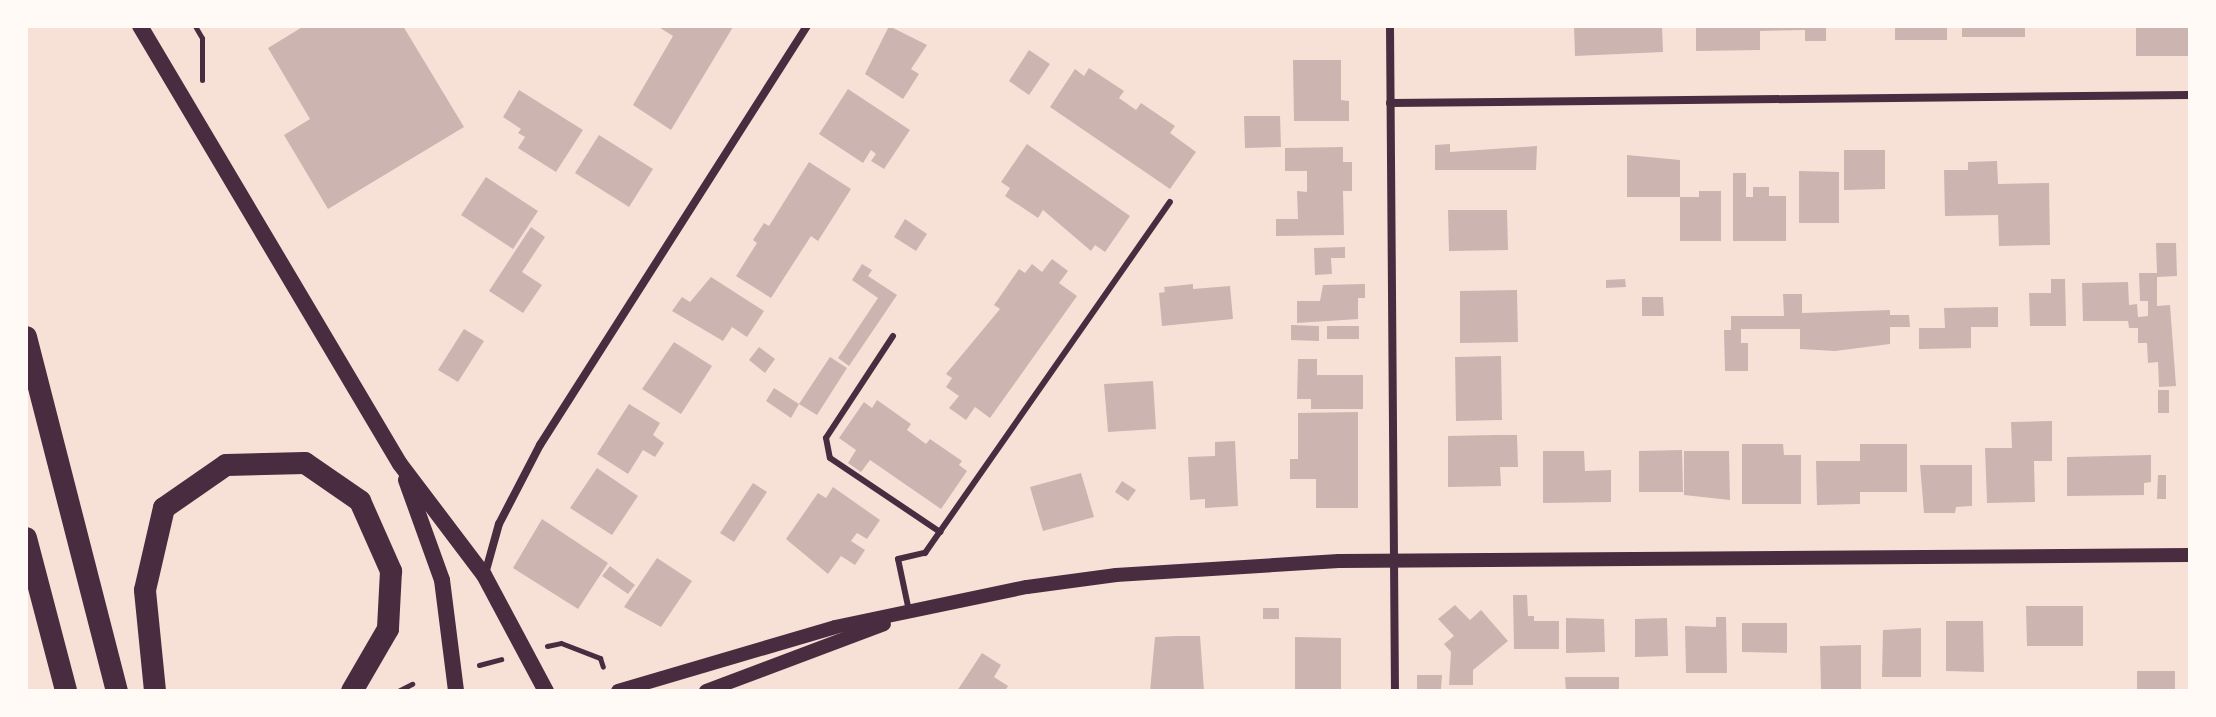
<!DOCTYPE html>
<style>
body{margin:0}
#map{position:relative;width:2216px;height:717px;overflow:hidden;background:#f7e1d7;font-family:Raleway,sans-serif}
div>[style]{position:absolute}
.building>*{inset:0;background:#ccb4b1}
.path>*{height:5px;margin:-2.5px;padding:0 2.5px;transform-origin:2.5px;border-radius:2.5px;background:#4a2c40}
.service>*{height:6px;margin:-3px;padding:0 3px;transform-origin:3px;border-radius:3px;background:#4a2c40}
.minor>*{height:8px;margin:-4px;padding:0 4px;transform-origin:4px;border-radius:4px;background:#4a2c40}
.tertiary>*{height:14px;margin:-7px;padding:0 7px;transform-origin:7px;border-radius:7px;background:#4a2c40}
.secondary>*{height:16px;margin:-8px;padding:0 8px;transform-origin:8px;border-radius:8px;background:#4a2c40}
.trunk>*{height:22px;margin:-11px;padding:0 11px;transform-origin:11px;border-radius:11px;background:#4a2c40}
span{translate:-50% -50%;white-space:nowrap;text-align:center;line-height:1.15;-webkit-text-stroke:6px #fffaf5;paint-order:stroke}
.frame{position:absolute;inset:0;border:28px solid #fffaf5;pointer-events:none}
</style>
<div id="map">
<div class="building">
<div style="clip-path:polygon(304px 26px,403px 26px,464px 127px,328px 209px,284px 135px,310px 119px,268px 48px)"></div>
<div style="clip-path:polygon(657px 26px,733px 27px,671px 130px,633px 105px,673px 36px)"></div>
<div style="clip-path:polygon(889px 26px,927px 45px,911px 69px,919px 74px,903px 99px,865px 74px)"></div>
<div style="clip-path:polygon(1574px 26px,1662px 26px,1663px 52px,1575px 56px)"></div>
<div style="clip-path:polygon(1696px 26px,1826px 26px,1826px 41px,1805px 41px,1805px 30px,1760px 31px,1760px 50px,1696px 51px)"></div>
<div style="clip-path:polygon(1895px 26px,1947px 26px,1947px 40px,1895px 40px)"></div>
<div style="clip-path:polygon(1962px 26px,2025px 26px,2025px 37px,1962px 37px)"></div>
<div style="clip-path:polygon(2136px 26px,2190px 26px,2190px 56px,2136px 56px)"></div>
<div style="clip-path:polygon(1029px 50px,1050px 64px,1029px 95px,1009px 81px)"></div>
<div style="clip-path:polygon(1293px 60px,1341px 60px,1341px 100px,1349px 101px,1349px 121px,1294px 121px)"></div>
<div style="clip-path:polygon(1089px 68px,1124px 91px,1119px 98px,1136px 110px,1141px 103px,1175px 126px,1170px 133px,1196px 152px,1170px 189px,1050px 107px,1075px 69px,1084px 76px)"></div>
<div style="clip-path:polygon(848px 89px,910px 130px,884px 169px,871px 161px,876px 154px,871px 150px,863px 163px,819px 134px)"></div>
<div style="clip-path:polygon(519px 90px,583px 130px,556px 172px,518px 148px,525px 137px,518px 133px,521px 129px,503px 117px)"></div>
<div style="clip-path:polygon(1244px 116px,1280px 116px,1281px 147px,1245px 148px)"></div>
<div style="clip-path:polygon(599px 135px,653px 169px,629px 207px,575px 173px)"></div>
<div style="clip-path:polygon(1027px 144px,1130px 216px,1105px 252px,1095px 245px,1091px 251px,1043px 210px,1038px 218px,1005px 196px,1010px 188px,1001px 182px)"></div>
<div style="clip-path:polygon(1450px 144px,1450px 152px,1537px 146px,1536px 170px,1435px 170px,1435px 145px)"></div>
<div style="clip-path:polygon(1343px 147px,1343px 162px,1352px 162px,1352px 191px,1343px 191px,1344px 235px,1276px 236px,1276px 219px,1298px 219px,1297px 191px,1307px 192px,1307px 171px,1285px 171px,1285px 148px)"></div>
<div style="clip-path:polygon(1844px 150px,1885px 150px,1885px 189px,1844px 190px)"></div>
<div style="clip-path:polygon(1627px 155px,1680px 160px,1680px 197px,1627px 197px)"></div>
<div style="clip-path:polygon(1997px 161px,1998px 184px,2049px 183px,2050px 245px,1999px 246px,1998px 215px,1945px 216px,1944px 170px,1968px 170px,1968px 162px)"></div>
<div style="clip-path:polygon(809px 162px,851px 189px,818px 241px,811px 236px,771px 298px,736px 276px,757px 243px,753px 240px,764px 223px,769px 226px)"></div>
<div style="clip-path:polygon(1799px 171px,1839px 172px,1839px 223px,1799px 223px)"></div>
<div style="clip-path:polygon(1733px 173px,1746px 173px,1746px 197px,1753px 197px,1753px 187px,1769px 187px,1769px 196px,1786px 196px,1786px 241px,1733px 241px)"></div>
<div style="clip-path:polygon(486px 177px,538px 211px,513px 249px,461px 215px)"></div>
<div style="clip-path:polygon(1699px 191px,1721px 191px,1721px 241px,1680px 241px,1680px 197px,1699px 197px)"></div>
<div style="clip-path:polygon(1448px 210px,1507px 210px,1508px 250px,1449px 251px)"></div>
<div style="clip-path:polygon(905px 219px,927px 234px,916px 251px,894px 237px)"></div>
<div style="clip-path:polygon(531px 227px,545px 237px,522px 272px,542px 285px,523px 313px,489px 291px)"></div>
<div style="clip-path:polygon(2156px 243px,2176px 243px,2177px 276px,2157px 277px,2157px 306px,2170px 305px,2176px 386px,2159px 387px,2158px 362px,2148px 363px,2147px 343px,2138px 343px,2138px 328px,2129px 328px,2128px 321px,2083px 321px,2082px 283px,2128px 282px,2129px 305px,2137px 304px,2138px 317px,2148px 316px,2148px 301px,2140px 301px,2139px 273px,2157px 273px)"></div>
<div style="clip-path:polygon(1345px 247px,1345px 258px,1331px 258px,1332px 274px,1315px 275px,1314px 248px)"></div>
<div style="clip-path:polygon(1052px 259px,1068px 271px,1059px 283px,1077px 296px,990px 418px,975px 407px,966px 420px,949px 408px,959px 396px,946px 387px,952px 378px,946px 374px,1000px 309px,994px 305px,1019px 269px,1025px 273px,1032px 264px,1042px 272px)"></div>
<div style="clip-path:polygon(862px 264px,872px 270px,868px 276px,897px 295px,849px 366px,838px 358px,878px 298px,852px 280px)"></div>
<div style="clip-path:polygon(711px 277px,764px 311px,747px 337px,732px 327px,723px 341px,672px 311px,682px 297px,690px 302px)"></div>
<div style="clip-path:polygon(1625px 279px,1626px 287px,1606px 288px,1606px 280px)"></div>
<div style="clip-path:polygon(2051px 279px,2065px 279px,2066px 326px,2030px 326px,2029px 293px,2051px 293px)"></div>
<div style="clip-path:polygon(1193px 284px,1193px 289px,1230px 286px,1233px 319px,1162px 326px,1159px 293px,1165px 292px,1164px 287px)"></div>
<div style="clip-path:polygon(1365px 284px,1365px 298px,1358px 298px,1358px 319px,1297px 323px,1297px 301px,1320px 301px,1323px 285px)"></div>
<div style="clip-path:polygon(1517px 290px,1518px 342px,1460px 343px,1460px 291px)"></div>
<div style="clip-path:polygon(1783px 294px,1802px 294px,1802px 313px,1890px 310px,1890px 315px,1909px 315px,1910px 327px,1890px 327px,1890px 344px,1835px 351px,1800px 349px,1800px 329px,1741px 329px,1741px 343px,1748px 343px,1748px 371px,1725px 371px,1724px 330px,1731px 330px,1731px 316px,1784px 316px)"></div>
<div style="clip-path:polygon(1642px 297px,1663px 297px,1664px 316px,1642px 316px)"></div>
<div style="clip-path:polygon(1998px 307px,1998px 327px,1971px 327px,1971px 348px,1919px 349px,1919px 328px,1945px 328px,1944px 308px)"></div>
<div style="clip-path:polygon(1291px 325px,1319px 326px,1319px 341px,1291px 340px)"></div>
<div style="clip-path:polygon(1327px 326px,1359px 326px,1359px 339px,1327px 339px)"></div>
<div style="clip-path:polygon(464px 329px,484px 341px,458px 382px,438px 370px)"></div>
<div style="clip-path:polygon(674px 342px,712px 366px,681px 414px,642px 389px)"></div>
<div style="clip-path:polygon(759px 347px,775px 359px,765px 373px,749px 360px)"></div>
<div style="clip-path:polygon(1501px 356px,1502px 420px,1456px 421px,1455px 357px)"></div>
<div style="clip-path:polygon(830px 357px,847px 368px,817px 415px,799px 404px)"></div>
<div style="clip-path:polygon(1298px 359px,1317px 359px,1317px 375px,1363px 375px,1363px 409px,1311px 409px,1311px 399px,1297px 399px)"></div>
<div style="clip-path:polygon(1153px 381px,1156px 429px,1108px 432px,1104px 384px)"></div>
<div style="clip-path:polygon(774px 388px,799px 404px,791px 418px,766px 401px)"></div>
<div style="clip-path:polygon(2158px 390px,2169px 390px,2169px 413px,2158px 413px)"></div>
<div style="clip-path:polygon(877px 400px,911px 424px,907px 430px,926px 444px,930px 439px,962px 461px,959px 465px,967px 471px,941px 509px,870px 460px,861px 472px,848px 463px,856px 450px,839px 438px,864px 402px,872px 408px)"></div>
<div style="clip-path:polygon(629px 404px,660px 423px,653px 435px,664px 443px,655px 457px,643px 450px,628px 474px,597px 454px)"></div>
<div style="clip-path:polygon(1358px 412px,1358px 508px,1316px 508px,1316px 479px,1290px 479px,1290px 459px,1298px 459px,1298px 413px)"></div>
<div style="clip-path:polygon(2052px 421px,2052px 461px,2034px 461px,2035px 502px,1987px 503px,1985px 448px,2012px 448px,2011px 422px)"></div>
<div style="clip-path:polygon(1495px 435px,1517px 435px,1518px 467px,1500px 467px,1501px 486px,1448px 487px,1448px 436px)"></div>
<div style="clip-path:polygon(1235px 441px,1238px 506px,1205px 508px,1205px 499px,1190px 500px,1188px 457px,1215px 456px,1215px 442px)"></div>
<div style="clip-path:polygon(1742px 444px,1783px 444px,1784px 455px,1801px 455px,1801px 504px,1742px 504px)"></div>
<div style="clip-path:polygon(1860px 444px,1907px 444px,1907px 492px,1860px 492px,1860px 504px,1817px 505px,1816px 461px,1860px 461px)"></div>
<div style="clip-path:polygon(1682px 450px,1683px 492px,1639px 492px,1639px 451px)"></div>
<div style="clip-path:polygon(1543px 451px,1584px 451px,1585px 471px,1611px 470px,1611px 502px,1543px 503px)"></div>
<div style="clip-path:polygon(1684px 451px,1729px 451px,1730px 500px,1684px 495px)"></div>
<div style="clip-path:polygon(2151px 455px,2151px 482px,2144px 483px,2144px 495px,2067px 496px,2067px 457px)"></div>
<div style="clip-path:polygon(1920px 465px,1972px 465px,1972px 506px,1956px 507px,1955px 513px,1924px 513px)"></div>
<div style="clip-path:polygon(597px 468px,638px 496px,612px 535px,570px 508px)"></div>
<div style="clip-path:polygon(1081px 473px,1094px 517px,1043px 531px,1030px 487px)"></div>
<div style="clip-path:polygon(2158px 475px,2166px 475px,2166px 499px,2157px 499px)"></div>
<div style="clip-path:polygon(1122px 481px,1136px 490px,1128px 501px,1115px 492px)"></div>
<div style="clip-path:polygon(753px 483px,767px 492px,734px 542px,720px 533px)"></div>
<div style="clip-path:polygon(833px 487px,880px 520px,867px 539px,857px 533px,851px 541px,865px 550px,855px 565px,841px 556px,828px 574px,786px 539px,818px 493px,826px 498px)"></div>
<div style="clip-path:polygon(542px 519px,608px 563px,578px 609px,513px 568px)"></div>
<div style="clip-path:polygon(657px 558px,692px 581px,661px 627px,624px 607px)"></div>
<div style="clip-path:polygon(610px 566px,635px 585px,628px 594px,602px 576px)"></div>
<div style="clip-path:polygon(1513px 595px,1527px 595px,1528px 616px,1534px 616px,1534px 621px,1559px 621px,1559px 649px,1514px 649px)"></div>
<div style="clip-path:polygon(1455px 605px,1470px 620px,1481px 610px,1508px 641px,1473px 670px,1473px 685px,1449px 685px,1451px 652px,1444px 644px,1454px 636px,1438px 619px)"></div>
<div style="clip-path:polygon(2026px 606px,2083px 606px,2083px 646px,2027px 646px)"></div>
<div style="clip-path:polygon(1263px 608px,1279px 608px,1279px 619px,1263px 619px)"></div>
<div style="clip-path:polygon(1716px 617px,1726px 617px,1727px 673px,1686px 673px,1685px 626px,1716px 627px)"></div>
<div style="clip-path:polygon(1566px 618px,1604px 619px,1605px 652px,1566px 653px)"></div>
<div style="clip-path:polygon(1667px 618px,1668px 656px,1635px 657px,1635px 619px)"></div>
<div style="clip-path:polygon(1946px 621px,1983px 621px,1984px 672px,1946px 671px)"></div>
<div style="clip-path:polygon(1742px 623px,1787px 623px,1787px 653px,1742px 652px)"></div>
<div style="clip-path:polygon(1921px 628px,1921px 677px,1882px 677px,1883px 630px)"></div>
<div style="clip-path:polygon(1177px 636px,1200px 636px,1204px 691px,1150px 691px,1155px 637px)"></div>
<div style="clip-path:polygon(1295px 637px,1341px 638px,1341px 691px,1295px 691px)"></div>
<div style="clip-path:polygon(1861px 645px,1861px 691px,1821px 691px,1820px 646px)"></div>
<div style="clip-path:polygon(982px 653px,1001px 665px,994px 677px,1008px 686px,1005px 691px,957px 691px)"></div>
<div style="clip-path:polygon(2137px 671px,2175px 671px,2175px 691px,2137px 691px)"></div>
<div style="clip-path:polygon(1417px 675px,1442px 675px,1441px 689px,1417px 691px)"></div>
<div style="clip-path:polygon(1565px 677px,1619px 677px,1619px 691px,1566px 691px)"></div>
</div>
<div class="path">
<div style="left:195px;top:26px;width:14px;rotate:60deg"></div>
<div style="left:202px;top:38px;width:42px;rotate:90deg"></div>
<div style="left:547px;top:646px;width:14px;rotate:-12deg"></div>
<div style="left:561px;top:643px;width:42px;rotate:21deg"></div>
<div style="left:600px;top:658px;width:9px;rotate:72deg"></div>
<div style="left:479px;top:665px;width:23px;rotate:-15deg"></div>
<div style="left:398px;top:691px;width:16px;rotate:-27deg"></div>
</div>
<div class="service">
<div style="left:893px;top:336px;width:122px;rotate:123.3deg"></div>
<div style="left:826px;top:438px;width:20px;rotate:79deg"></div>
<div style="left:830px;top:458px;width:133px;rotate:33.9deg"></div>
<div style="left:909px;top:611px;width:53px;rotate:-101.9deg"></div>
<div style="left:898px;top:559px;width:28px;rotate:-13deg"></div>
<div style="left:925px;top:553px;width:428px;rotate:-55.1deg"></div>
</div>
<div class="minor">
<div style="left:1390px;top:26px;width:665px;rotate:89.57deg"></div>
<div style="left:1390px;top:103px;width:800px;rotate:-0.57deg"></div>
<div style="left:485px;top:574px;width:52px;rotate:-74.4deg"></div>
<div style="left:499px;top:524px;width:89px;rotate:-62.6deg"></div>
<div style="left:540px;top:445px;width:497px;rotate:-57.5deg"></div>
</div>
<div class="tertiary">
<div style="left:618px;top:691px;width:226px;rotate:-16.4deg"></div>
<div style="left:835px;top:627px;width:196px;rotate:-11.8deg"></div>
<div style="left:1027px;top:587px;width:90px;rotate:-7.7deg"></div>
<div style="left:1116px;top:575px;width:223px;rotate:-3.6deg"></div>
<div style="left:1339px;top:561px;width:851px;rotate:-0.4deg"></div>
<div style="left:706px;top:691px;width:190px;rotate:-20.6deg"></div>
</div>
<div class="secondary">
<div style="left:140px;top:26px;width:509px;rotate:59.31deg"></div>
<div style="left:400px;top:464px;width:139px;rotate:52.9deg"></div>
<div style="left:484px;top:575px;width:132px;rotate:61.9deg"></div>
<div style="left:406px;top:480px;width:106px;rotate:70.2deg"></div>
<div style="left:442px;top:580px;width:112px;rotate:82.8deg"></div>
</div>
<div class="trunk">
<div style="left:26px;top:337px;width:366px;rotate:75.6deg"></div>
<div style="left:26px;top:538px;width:158px;rotate:75.3deg"></div>
<div style="left:155px;top:691px;width:101px;rotate:-95.7deg"></div>
<div style="left:145px;top:590px;width:84px;rotate:-77deg"></div>
<div style="left:164px;top:508px;width:75px;rotate:-34.7deg"></div>
<div style="left:226px;top:465px;width:79px;rotate:-1.5deg"></div>
<div style="left:305px;top:463px;width:67px;rotate:34.6deg"></div>
<div style="left:360px;top:501px;width:77px;rotate:66.1deg"></div>
<div style="left:391px;top:571px;width:58px;rotate:93deg"></div>
<div style="left:388px;top:629px;width:72px;rotate:120.1deg"></div>
</div>
<div class="frame"></div>
</div>
